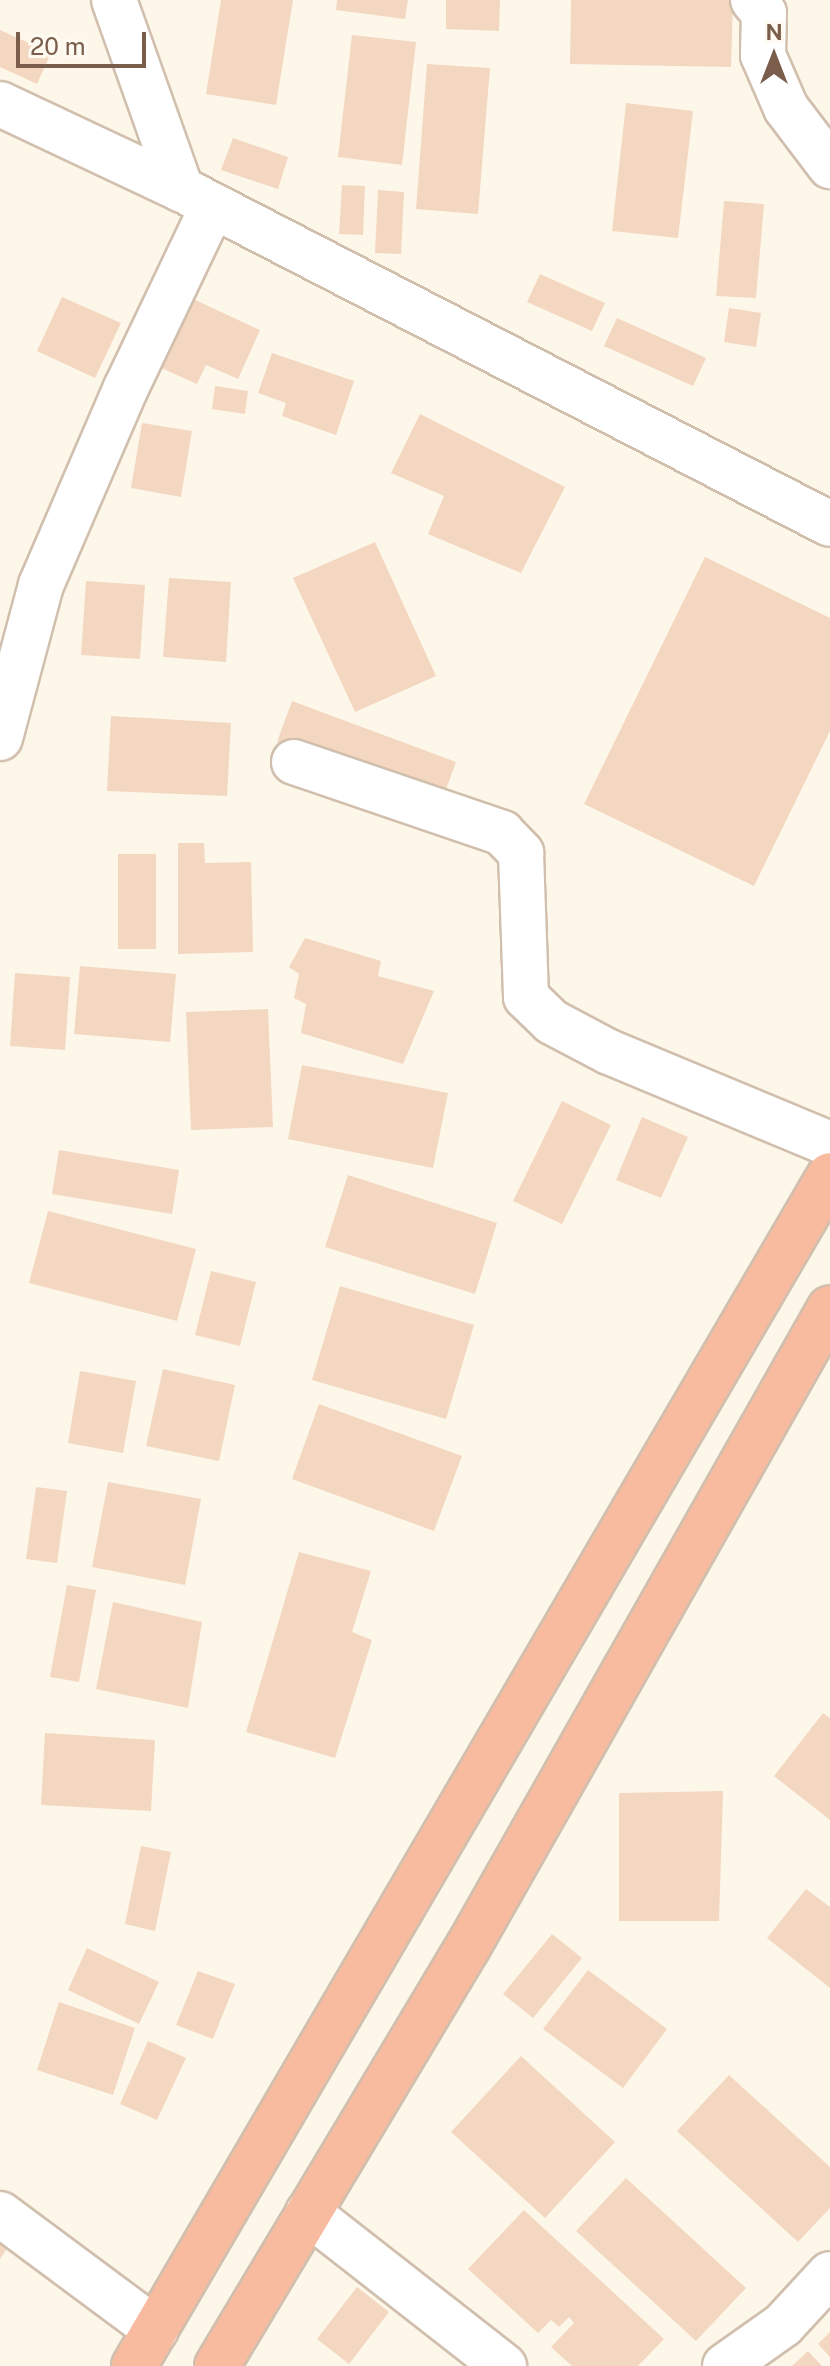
<!DOCTYPE html>
<style>
body{margin:0}
#map{position:relative;width:830px;height:2366px;overflow:hidden;background:#fdf7ea;font-family:"Public Sans",sans-serif}
div>[style]{position:absolute}
.building>*{inset:0;background:#f4d7c0}
.roads{filter:drop-shadow(2px 0 #d1bfae) drop-shadow(-2px 0 #d1bfae) drop-shadow(0 2px #d1bfae) drop-shadow(0 -2px #d1bfae)}
.street>*{height:44px;margin:-22px;padding:0 22px;transform-origin:22px;border-radius:22px;background:#fff}
.secondary>*{height:44px;margin:-22px;padding:0 22px;transform-origin:22px;border-radius:22px;background:#fff}
.highway>*{height:44px;margin:-22px;padding:0 22px;transform-origin:22px;border-radius:22px;background:#f9bb9f}
span{translate:-50% -50%;white-space:nowrap;text-align:center;line-height:1.15;-webkit-text-stroke:6px #fffaf1;paint-order:stroke}
.north{position:absolute;left:734px;top:16px;width:80px;height:80px;-webkit-text-stroke:6px #fffaf1;paint-order:stroke;rotate:0deg;font-size:22px;font-weight:700;line-height:32px;text-align:center;color:#7a5e4b}
.north::after{content:'';display:block;margin:auto;width:28px;height:36px;background:#7a5e4b;clip-path:polygon(50% 0,100% 100%,50% 72%,0 100%)}
.scale{position:absolute;left:16px;top:32px;width:130px;height:36px;box-sizing:border-box;border:4px solid #7a5e4b;border-top:0;padding-left:10px;font-size:24px;line-height:28px;white-space:nowrap;color:#7a5e4b;-webkit-text-stroke:6px #fffaf1;paint-order:stroke}
</style>
<div id="map">
<div class="building">
<div style="clip-path:polygon(221px 0,293px 0,276px 105px,206px 94px)"></div>
<div style="clip-path:polygon(337px 0,408px 0,405px 19px,336px 10px)"></div>
<div style="clip-path:polygon(446px 0,500px 0,499px 31px,446px 29px)"></div>
<div style="clip-path:polygon(571px 0,733px 0,731px 67px,570px 64px)"></div>
<div style="clip-path:polygon(0 30px,51px 53px,37px 84px,0 67px)"></div>
<div style="clip-path:polygon(352px 35px,416px 42px,402px 165px,338px 157px)"></div>
<div style="clip-path:polygon(427px 64px,490px 68px,478px 214px,416px 209px)"></div>
<div style="clip-path:polygon(626px 103px,693px 111px,678px 238px,612px 231px)"></div>
<div style="clip-path:polygon(233px 138px,288px 157px,278px 189px,221px 170px)"></div>
<div style="clip-path:polygon(342px 185px,365px 186px,363px 235px,339px 234px)"></div>
<div style="clip-path:polygon(378px 190px,404px 192px,401px 254px,375px 253px)"></div>
<div style="clip-path:polygon(724px 201px,764px 204px,756px 298px,716px 296px)"></div>
<div style="clip-path:polygon(540px 274px,605px 303px,592px 331px,527px 302px)"></div>
<div style="clip-path:polygon(62px 297px,121px 323px,95px 378px,37px 351px)"></div>
<div style="clip-path:polygon(191px 298px,260px 330px,238px 379px,206px 365px,197px 384px,159px 367px)"></div>
<div style="clip-path:polygon(729px 308px,761px 313px,756px 347px,724px 342px)"></div>
<div style="clip-path:polygon(617px 318px,706px 358px,693px 386px,604px 346px)"></div>
<div style="clip-path:polygon(272px 353px,354px 381px,336px 435px,282px 416px,286px 403px,258px 393px)"></div>
<div style="clip-path:polygon(215px 386px,248px 391px,245px 414px,212px 409px)"></div>
<div style="clip-path:polygon(420px 414px,565px 487px,521px 573px,428px 534px,444px 496px,391px 473px)"></div>
<div style="clip-path:polygon(142px 423px,192px 431px,181px 497px,131px 488px)"></div>
<div style="clip-path:polygon(375px 542px,436px 676px,355px 712px,293px 578px)"></div>
<div style="clip-path:polygon(705px 557px,830px 618px,830px 731px,754px 886px,584px 804px)"></div>
<div style="clip-path:polygon(169px 578px,231px 582px,226px 662px,163px 657px)"></div>
<div style="clip-path:polygon(86px 581px,145px 585px,140px 659px,81px 655px)"></div>
<div style="clip-path:polygon(292px 701px,456px 762px,441px 803px,277px 742px)"></div>
<div style="clip-path:polygon(111px 716px,231px 723px,227px 796px,107px 791px)"></div>
<div style="clip-path:polygon(178px 843px,204px 843px,205px 863px,251px 862px,253px 952px,178px 954px)"></div>
<div style="clip-path:polygon(118px 854px,156px 854px,156px 949px,118px 949px)"></div>
<div style="clip-path:polygon(305px 938px,381px 961px,378px 976px,434px 991px,403px 1064px,301px 1033px,306px 1004px,294px 998px,299px 974px,289px 967px)"></div>
<div style="clip-path:polygon(80px 966px,176px 974px,170px 1042px,74px 1034px)"></div>
<div style="clip-path:polygon(15px 973px,70px 977px,65px 1050px,10px 1046px)"></div>
<div style="clip-path:polygon(268px 1009px,273px 1127px,191px 1130px,186px 1012px)"></div>
<div style="clip-path:polygon(302px 1065px,448px 1093px,433px 1168px,288px 1139px)"></div>
<div style="clip-path:polygon(562px 1101px,611px 1125px,562px 1224px,513px 1201px)"></div>
<div style="clip-path:polygon(642px 1117px,688px 1137px,661px 1198px,616px 1180px)"></div>
<div style="clip-path:polygon(59px 1150px,179px 1170px,172px 1214px,52px 1194px)"></div>
<div style="clip-path:polygon(348px 1175px,497px 1223px,475px 1294px,325px 1247px)"></div>
<div style="clip-path:polygon(48px 1211px,196px 1249px,177px 1321px,29px 1283px)"></div>
<div style="clip-path:polygon(211px 1271px,256px 1282px,240px 1346px,195px 1335px)"></div>
<div style="clip-path:polygon(340px 1286px,474px 1325px,446px 1419px,312px 1380px)"></div>
<div style="clip-path:polygon(163px 1369px,235px 1385px,219px 1461px,146px 1446px)"></div>
<div style="clip-path:polygon(80px 1371px,136px 1381px,123px 1453px,68px 1443px)"></div>
<div style="clip-path:polygon(319px 1404px,462px 1456px,434px 1531px,292px 1479px)"></div>
<div style="clip-path:polygon(108px 1482px,201px 1499px,185px 1585px,92px 1567px)"></div>
<div style="clip-path:polygon(36px 1487px,67px 1491px,57px 1563px,26px 1559px)"></div>
<div style="clip-path:polygon(299px 1552px,371px 1571px,352px 1632px,372px 1640px,335px 1758px,246px 1732px)"></div>
<div style="clip-path:polygon(67px 1585px,96px 1590px,79px 1682px,50px 1677px)"></div>
<div style="clip-path:polygon(113px 1602px,202px 1622px,188px 1708px,96px 1689px)"></div>
<div style="clip-path:polygon(823px 1713px,830px 1718px,830px 1820px,774px 1776px)"></div>
<div style="clip-path:polygon(45px 1733px,155px 1740px,151px 1811px,41px 1805px)"></div>
<div style="clip-path:polygon(723px 1791px,719px 1921px,619px 1921px,619px 1793px)"></div>
<div style="clip-path:polygon(141px 1846px,171px 1852px,155px 1931px,125px 1924px)"></div>
<div style="clip-path:polygon(806px 1889px,830px 1907px,830px 1988px,767px 1938px)"></div>
<div style="clip-path:polygon(552px 1934px,582px 1958px,533px 2018px,503px 1994px)"></div>
<div style="clip-path:polygon(87px 1948px,159px 1982px,139px 2024px,68px 1990px)"></div>
<div style="clip-path:polygon(588px 1970px,667px 2029px,623px 2088px,543px 2029px)"></div>
<div style="clip-path:polygon(198px 1971px,235px 1984px,213px 2039px,176px 2025px)"></div>
<div style="clip-path:polygon(59px 2002px,135px 2028px,113px 2095px,37px 2070px)"></div>
<div style="clip-path:polygon(148px 2041px,186px 2058px,157px 2120px,120px 2104px)"></div>
<div style="clip-path:polygon(521px 2056px,615px 2142px,545px 2218px,451px 2132px)"></div>
<div style="clip-path:polygon(729px 2075px,830px 2167px,830px 2208px,798px 2242px,677px 2131px)"></div>
<div style="clip-path:polygon(626px 2178px,746px 2288px,696px 2341px,576px 2231px)"></div>
<div style="clip-path:polygon(524px 2210px,664px 2339px,638px 2366px,572px 2366px,551px 2347px,574px 2323px,569px 2317px,559px 2327px,551px 2320px,538px 2333px,468px 2269px)"></div>
<div style="clip-path:polygon(0 2235px,11px 2242px,0 2259px)"></div>
<div style="clip-path:polygon(357px 2287px,389px 2312px,349px 2364px,317px 2339px)"></div>
<div style="clip-path:polygon(830px 2332px,830px 2357px,818px 2344px)"></div>
<div style="clip-path:polygon(808px 2351px,822px 2366px,792px 2366px)"></div>
</div>
<div class="roads">
<div class="street">
<div style="left:114px;top:0;width:201px;rotate:70.5deg"></div>
<div style="left:753px;top:0;width:17px;rotate:50deg"></div>
<div style="left:764px;top:13px;width:42px;rotate:91.4deg"></div>
<div style="left:763px;top:55px;width:58px;rotate:66.5deg"></div>
<div style="left:786px;top:108px;width:73px;rotate:52.8deg"></div>
<div style="left:0;top:738px;width:158px;rotate:-75deg"></div>
<div style="left:41px;top:585px;width:215px;rotate:-66.7deg"></div>
<div style="left:126px;top:388px;width:202px;rotate:-64.5deg"></div>
<div style="left:294px;top:762px;width:220px;rotate:18.8deg"></div>
<div style="left:502px;top:833px;width:28px;rotate:46deg"></div>
<div style="left:521px;top:853px;width:144px;rotate:88deg"></div>
<div style="left:526px;top:997px;width:36px;rotate:44deg"></div>
<div style="left:552px;top:1022px;width:64px;rotate:27.8deg"></div>
<div style="left:609px;top:1052px;width:239px;rotate:22.6deg"></div>
<div style="left:308px;top:2213px;width:249px;rotate:38deg"></div>
<div style="left:0;top:2214px;width:194px;rotate:36.6deg"></div>
<div style="left:725px;top:2366px;width:71px;rotate:-35.3deg"></div>
<div style="left:783px;top:2325px;width:69px;rotate:-47.3deg"></div>
</div>
<div class="secondary">
<div style="left:0;top:104px;width:200px;rotate:25.2deg"></div>
<div style="left:181px;top:189px;width:730px;rotate:27.3deg"></div>
</div>
<div class="highway">
<div style="left:134px;top:2366px;width:1379px;rotate:-59.7deg"></div>
<div style="left:217px;top:2366px;width:488px;rotate:-59.1deg"></div>
<div style="left:468px;top:1947px;width:734px;rotate:-60.47deg"></div>
</div>
</div>
<div class="north">N</div>
<div class="scale">20 m</div>
</div>
